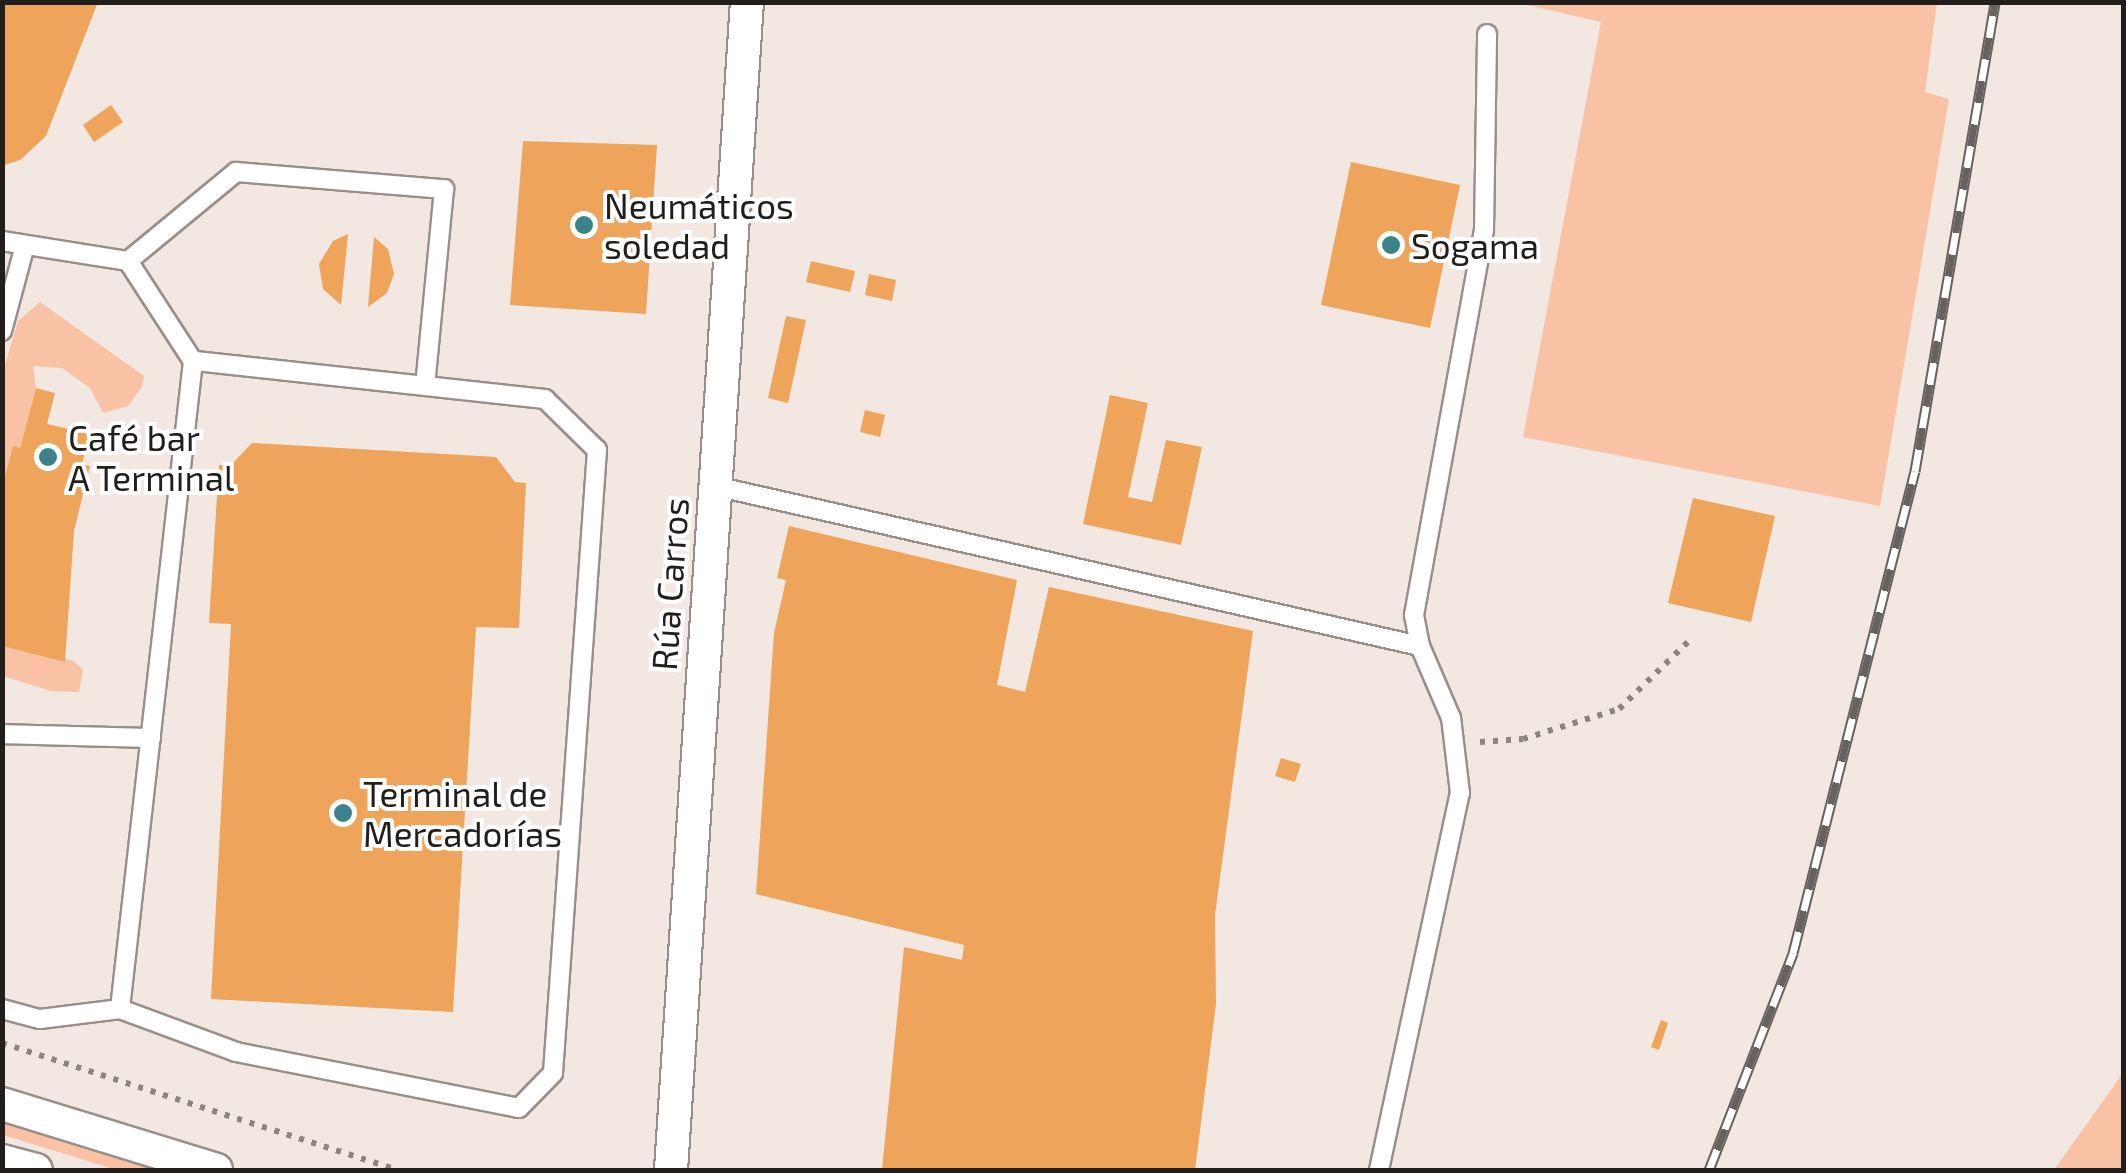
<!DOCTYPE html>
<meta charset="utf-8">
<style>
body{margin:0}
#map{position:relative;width:2126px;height:1173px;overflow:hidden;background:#f2e7e1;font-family:"Exo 2",sans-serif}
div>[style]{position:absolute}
.green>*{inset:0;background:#f9c2a4}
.building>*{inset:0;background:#eea45a}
.path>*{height:6px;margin-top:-3px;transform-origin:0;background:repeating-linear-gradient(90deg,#8c8480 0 5px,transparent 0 13px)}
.roads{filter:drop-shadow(2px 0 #998f8a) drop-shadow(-2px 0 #998f8a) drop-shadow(0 2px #998f8a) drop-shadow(0 -2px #998f8a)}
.lane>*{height:18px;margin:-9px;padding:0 9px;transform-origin:9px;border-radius:9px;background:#fff}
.street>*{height:32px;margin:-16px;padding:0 16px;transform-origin:16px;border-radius:16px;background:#fff}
.rail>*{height:11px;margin-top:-5.5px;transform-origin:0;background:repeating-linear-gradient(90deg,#fff 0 22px,#68625f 0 44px);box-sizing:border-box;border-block:2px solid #68625f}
.dots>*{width:28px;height:28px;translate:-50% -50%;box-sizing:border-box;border:5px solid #fff;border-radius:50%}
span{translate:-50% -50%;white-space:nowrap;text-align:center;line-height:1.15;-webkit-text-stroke:8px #fff;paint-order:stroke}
.poi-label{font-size:35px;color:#221e1c}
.left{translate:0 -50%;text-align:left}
.street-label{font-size:35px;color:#221e1c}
.frame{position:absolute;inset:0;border:5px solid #221e1c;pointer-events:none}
</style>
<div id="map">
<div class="green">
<div style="clip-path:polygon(1518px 3px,1937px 3px,1925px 92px,1949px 99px,1880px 506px,1523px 437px,1601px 22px)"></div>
<div style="clip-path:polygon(40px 302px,144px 376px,142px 387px,128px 406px,103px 413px,90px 388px,62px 368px,33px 366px,36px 388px,20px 448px,12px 447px,3px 487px,3px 371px,18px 321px)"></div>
<div style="clip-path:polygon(2px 646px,74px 661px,83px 670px,79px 692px,51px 691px,3px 676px)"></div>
<div style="clip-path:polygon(2123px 1073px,2123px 1170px,2054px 1170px)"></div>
<div style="clip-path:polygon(2px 1122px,61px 1138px,164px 1170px,117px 1170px,3px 1135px)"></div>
</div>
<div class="building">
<div style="clip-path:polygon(2px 2px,98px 2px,46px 136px,20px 160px,2px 166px)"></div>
<div style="clip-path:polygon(111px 105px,123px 122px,94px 142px,83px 125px)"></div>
<div style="clip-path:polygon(523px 141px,657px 145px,646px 314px,510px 305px)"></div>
<div style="clip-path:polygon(1351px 162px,1460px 185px,1430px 328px,1321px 305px)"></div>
<div style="clip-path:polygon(348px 234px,341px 305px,323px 289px,319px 264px,333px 241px)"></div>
<div style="clip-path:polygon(374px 237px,388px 249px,394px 274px,387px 293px,368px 307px)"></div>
<div style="clip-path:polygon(811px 261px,855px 271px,850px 292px,806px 282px)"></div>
<div style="clip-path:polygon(869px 274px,896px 280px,892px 301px,865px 295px)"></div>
<div style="clip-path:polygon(786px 316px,806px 320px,788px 403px,768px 398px)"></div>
<div style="clip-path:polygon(36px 388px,55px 393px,47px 424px,90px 434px,82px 464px,90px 466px,74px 531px,65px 662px,2px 646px,2px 487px,13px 446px,20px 448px)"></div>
<div style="clip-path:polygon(1110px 395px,1148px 403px,1128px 497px,1152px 502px,1166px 440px,1202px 447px,1181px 545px,1083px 524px)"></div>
<div style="clip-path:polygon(865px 410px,885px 415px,880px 437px,860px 432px)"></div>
<div style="clip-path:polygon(252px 443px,496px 457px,515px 482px,526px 483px,519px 628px,476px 627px,453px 1012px,211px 999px,231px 624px,209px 623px,219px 465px,230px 466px)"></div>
<div style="clip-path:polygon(1693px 498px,1775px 516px,1751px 622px,1668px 603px)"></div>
<div style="clip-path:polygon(789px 526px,1017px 580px,997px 685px,1025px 692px,1049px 587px,1253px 631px,1215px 915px,1216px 1004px,1195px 1170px,882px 1170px,904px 947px,962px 960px,964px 945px,756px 894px,774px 633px,786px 580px,777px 578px)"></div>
<div style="clip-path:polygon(1281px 758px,1301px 764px,1295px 782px,1275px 776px)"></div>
<div style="clip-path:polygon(1661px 1020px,1668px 1023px,1659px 1050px,1651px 1047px)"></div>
</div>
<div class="path">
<div style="left:1480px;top:742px;width:43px;rotate:-4deg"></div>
<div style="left:1523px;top:739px;width:101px;rotate:-17.4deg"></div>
<div style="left:1619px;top:709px;width:102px;rotate:-44.2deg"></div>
<div style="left:2px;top:1043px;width:416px;rotate:17.8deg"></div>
</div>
<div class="roads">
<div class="lane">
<div style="left:2px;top:241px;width:128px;rotate:9deg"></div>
<div style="left:128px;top:261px;width:119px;rotate:57deg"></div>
<div style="left:193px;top:361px;width:652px;rotate:96.43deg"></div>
<div style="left:120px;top:1009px;width:124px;rotate:20.3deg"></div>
<div style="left:236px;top:1052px;width:288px;rotate:11.2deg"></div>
<div style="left:519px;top:1108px;width:49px;rotate:-45.8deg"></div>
<div style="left:553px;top:1073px;width:625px;rotate:-85.96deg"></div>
<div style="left:597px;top:450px;width:73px;rotate:-135.6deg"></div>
<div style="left:545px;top:399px;width:354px;rotate:-173.8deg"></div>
<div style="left:128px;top:261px;width:140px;rotate:-39.5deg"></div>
<div style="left:236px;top:172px;width:209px;rotate:4.7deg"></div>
<div style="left:444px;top:189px;width:197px;rotate:95.5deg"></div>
<div style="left:2px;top:331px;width:89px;rotate:-75deg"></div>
<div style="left:715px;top:486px;width:723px;rotate:12.79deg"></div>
<div style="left:2px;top:734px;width:149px;rotate:1.5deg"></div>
<div style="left:2px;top:1009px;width:39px;rotate:15deg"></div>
<div style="left:40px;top:1019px;width:81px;rotate:-7.1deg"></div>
<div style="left:1379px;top:1170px;width:386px;rotate:-77.9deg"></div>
<div style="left:1460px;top:793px;width:76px;rotate:-96.8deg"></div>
<div style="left:1451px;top:718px;width:78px;rotate:-113.3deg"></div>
<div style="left:1420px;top:646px;width:32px;rotate:-101deg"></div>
<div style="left:1414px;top:615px;width:391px;rotate:-79.7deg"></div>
<div style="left:1484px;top:230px;width:196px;rotate:-89.1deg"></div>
</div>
<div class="street">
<div style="left:2px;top:1104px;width:224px;rotate:17.1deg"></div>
<div style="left:2px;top:1161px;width:35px;rotate:15deg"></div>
<div style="left:671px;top:1170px;width:1170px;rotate:-86.28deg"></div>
</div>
</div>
<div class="rail">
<div style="left:1709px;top:1170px;width:233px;rotate:-68.8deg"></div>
<div style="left:1793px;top:953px;width:497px;rotate:-75.8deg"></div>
<div style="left:1915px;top:471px;width:476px;rotate:-80.3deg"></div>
</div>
<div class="dots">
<div style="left:584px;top:225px;background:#3b828a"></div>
<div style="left:1391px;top:245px;background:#3b828a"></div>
<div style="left:48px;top:457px;background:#3b828a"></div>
<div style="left:343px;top:813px;background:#3b828a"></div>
</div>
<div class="poi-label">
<span class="left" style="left:604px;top:225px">Neumáticos<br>soledad</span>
<span class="left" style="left:1411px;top:245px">Sogama</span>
<span class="left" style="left:68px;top:457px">Café bar<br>A Terminal</span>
<span class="left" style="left:363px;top:813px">Terminal de<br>Mercadorías</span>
</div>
<div class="street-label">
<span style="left:669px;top:584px;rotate:-86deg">Rúa Carros</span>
</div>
<div class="frame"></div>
</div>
